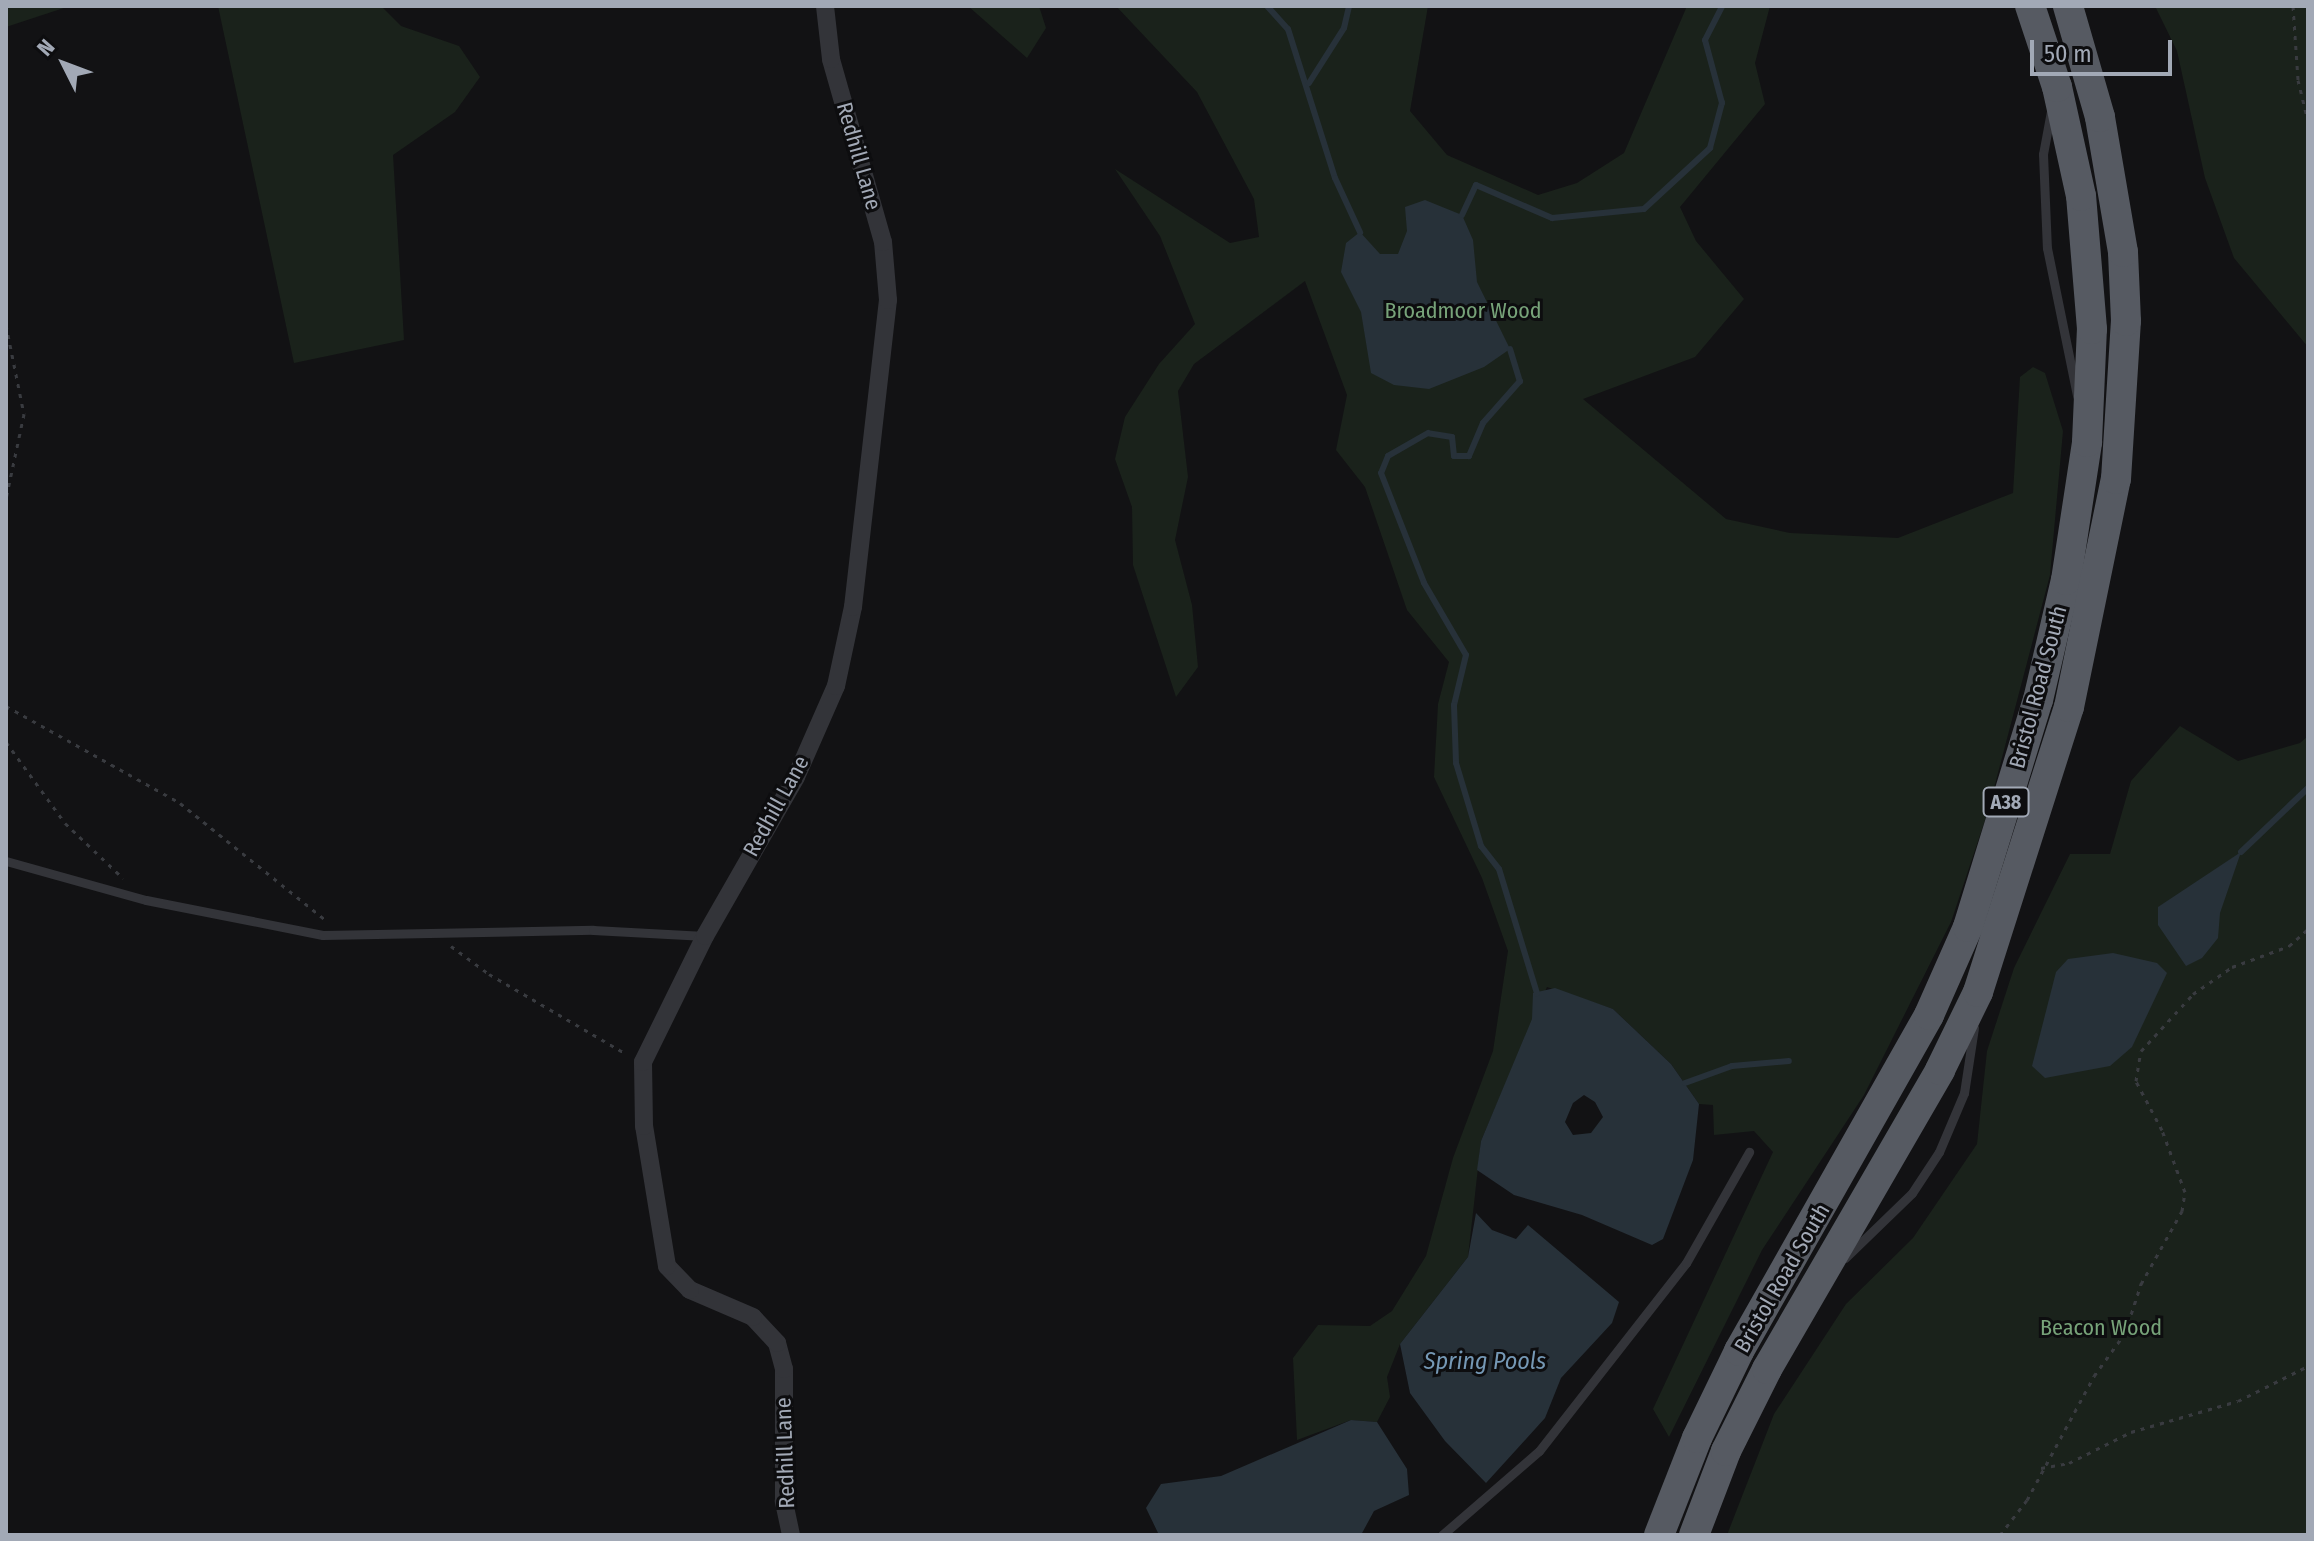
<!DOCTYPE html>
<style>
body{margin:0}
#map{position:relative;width:2314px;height:1541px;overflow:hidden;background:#121214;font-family:"Fira Sans Condensed",sans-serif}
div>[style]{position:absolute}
.green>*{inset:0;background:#1a221b}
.water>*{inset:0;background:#273139}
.stream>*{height:6px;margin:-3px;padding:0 3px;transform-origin:3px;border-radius:3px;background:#273139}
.path>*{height:3px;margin-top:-1.5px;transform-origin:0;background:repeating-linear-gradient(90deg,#393b40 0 4px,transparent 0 10px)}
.service>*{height:9px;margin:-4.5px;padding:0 4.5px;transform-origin:4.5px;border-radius:4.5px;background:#333439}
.minor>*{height:18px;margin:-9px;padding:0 9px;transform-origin:9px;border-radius:9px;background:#333439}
.trunk>*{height:30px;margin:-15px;padding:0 15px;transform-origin:15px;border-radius:15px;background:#565a62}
span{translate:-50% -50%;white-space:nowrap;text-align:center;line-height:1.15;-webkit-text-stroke:6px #0d0d0f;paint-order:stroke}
.shield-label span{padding:2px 6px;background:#0d0d0f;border:2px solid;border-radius:6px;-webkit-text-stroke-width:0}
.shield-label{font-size:20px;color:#a2a9b6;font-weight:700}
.street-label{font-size:22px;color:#a2a9b6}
.park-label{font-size:22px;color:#77a379}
.water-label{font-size:24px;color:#7598b5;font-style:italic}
.frame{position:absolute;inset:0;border:8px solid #a2a9b6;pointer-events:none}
.north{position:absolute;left:24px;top:24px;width:80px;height:80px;-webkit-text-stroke:6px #0d0d0f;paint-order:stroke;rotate:312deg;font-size:22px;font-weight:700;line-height:32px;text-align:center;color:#a2a9b6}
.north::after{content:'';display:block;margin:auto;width:28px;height:36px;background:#a2a9b6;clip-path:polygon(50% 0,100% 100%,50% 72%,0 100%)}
.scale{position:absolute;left:2030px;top:40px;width:142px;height:36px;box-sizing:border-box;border:4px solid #a2a9b6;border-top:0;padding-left:10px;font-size:24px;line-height:28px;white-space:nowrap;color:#a2a9b6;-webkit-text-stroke:6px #0d0d0f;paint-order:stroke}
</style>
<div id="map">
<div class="green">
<div style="clip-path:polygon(6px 6px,70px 6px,6px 27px)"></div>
<div style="clip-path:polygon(218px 6px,381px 6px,401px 26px,459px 46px,480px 77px,455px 112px,393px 155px,404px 340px,294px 363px)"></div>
<div style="clip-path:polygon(968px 6px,1039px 6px,1046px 28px,1027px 58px)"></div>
<div style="clip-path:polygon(1116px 6px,1428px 6px,1410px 111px,1447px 155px,1538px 195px,1577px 183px,1624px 153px,1687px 6px,1770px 6px,1755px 63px,1765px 104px,1680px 207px,1696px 241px,1744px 299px,1695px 357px,1583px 399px,1726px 519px,1790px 533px,1898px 538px,2013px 493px,2020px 377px,2033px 367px,2045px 373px,2063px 431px,2050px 575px,1988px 811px,1951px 922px,1864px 1095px,1762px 1250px,1669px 1437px,1653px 1409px,1773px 1152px,1754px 1131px,1714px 1135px,1713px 1105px,1699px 1104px,1671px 1064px,1613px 1009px,1547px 987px,1481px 1141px,1468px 1257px,1400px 1344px,1387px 1377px,1390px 1397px,1377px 1422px,1351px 1420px,1297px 1440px,1293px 1358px,1318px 1325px,1370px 1326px,1392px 1311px,1426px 1256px,1453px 1158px,1493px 1051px,1508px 951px,1482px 878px,1434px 777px,1438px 704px,1449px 662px,1407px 610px,1365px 487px,1336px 450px,1347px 395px,1305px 281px,1194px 364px,1178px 391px,1188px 477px,1175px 540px,1192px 605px,1198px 667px,1176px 697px,1133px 565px,1132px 507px,1115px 459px,1125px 417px,1159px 364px,1195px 324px,1160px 236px,1115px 169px,1230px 243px,1259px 237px,1254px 199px,1197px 92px)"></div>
<div style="clip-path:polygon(2155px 6px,2308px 6px,2308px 347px,2234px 258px,2205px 178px,2177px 51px)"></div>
<div style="clip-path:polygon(2180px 726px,2238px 761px,2300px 743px,2308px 736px,2308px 1535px,1727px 1535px,1774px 1414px,1846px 1304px,1913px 1238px,1977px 1144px,1987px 1051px,2014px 968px,2070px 854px,2110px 854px,2131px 781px)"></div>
</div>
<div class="water">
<div style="clip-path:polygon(1425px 200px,1462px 215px,1473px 240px,1477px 282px,1510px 349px,1484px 367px,1429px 389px,1394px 385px,1371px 373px,1361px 312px,1341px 272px,1346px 243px,1360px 232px,1380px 254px,1398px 254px,1407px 231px,1405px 207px)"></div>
<div style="clip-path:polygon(2241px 852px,2220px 913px,2218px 938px,2202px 958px,2186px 966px,2158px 925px,2158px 907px)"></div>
<div style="clip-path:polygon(2113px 953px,2157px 963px,2167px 973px,2132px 1047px,2110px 1066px,2045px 1078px,2032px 1066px,2056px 972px,2068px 959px)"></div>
<div style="clip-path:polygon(evenodd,1555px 988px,1613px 1009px,1671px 1064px,1699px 1104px,1693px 1160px,1663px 1239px,1652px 1245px,1582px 1215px,1514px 1195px,1477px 1170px,1481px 1141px,1532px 1019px,1533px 993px,1555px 988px,1584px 1095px,1595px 1102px,1603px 1117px,1591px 1133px,1573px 1135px,1565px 1122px,1573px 1103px,1584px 1095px)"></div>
<div style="clip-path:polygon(1476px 1213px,1492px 1230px,1516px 1239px,1528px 1225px,1619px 1302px,1612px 1323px,1561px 1378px,1545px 1418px,1486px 1483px,1445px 1441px,1410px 1393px,1400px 1344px,1468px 1257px)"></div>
<div style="clip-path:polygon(1351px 1420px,1377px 1422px,1407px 1469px,1409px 1495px,1374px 1511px,1361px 1535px,1159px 1535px,1146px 1508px,1161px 1484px,1221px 1476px)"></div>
</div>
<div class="stream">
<div style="left:1267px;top:6px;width:31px;rotate:48deg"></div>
<div style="left:1288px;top:29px;width:156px;rotate:72.5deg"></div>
<div style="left:1335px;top:178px;width:60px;rotate:65.2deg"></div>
<div style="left:1309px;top:83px;width:65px;rotate:-57.5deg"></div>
<div style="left:1344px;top:28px;width:23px;rotate:-77deg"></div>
<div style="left:1462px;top:215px;width:33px;rotate:-65deg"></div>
<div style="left:1476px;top:185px;width:83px;rotate:23.5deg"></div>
<div style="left:1552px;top:218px;width:92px;rotate:-5.6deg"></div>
<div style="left:1644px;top:209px;width:90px;rotate:-42.7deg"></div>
<div style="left:1710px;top:148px;width:47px;rotate:-75.1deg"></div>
<div style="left:1722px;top:103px;width:65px;rotate:-105.1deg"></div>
<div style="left:1705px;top:40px;width:38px;rotate:-63deg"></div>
<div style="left:1510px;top:349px;width:34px;rotate:73deg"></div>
<div style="left:1520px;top:381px;width:56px;rotate:131.4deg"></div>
<div style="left:1483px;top:423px;width:36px;rotate:113deg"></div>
<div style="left:1469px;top:456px;width:15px;rotate:180deg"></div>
<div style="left:1454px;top:456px;width:19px;rotate:-96deg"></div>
<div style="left:1452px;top:437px;width:24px;rotate:-171deg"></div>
<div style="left:1428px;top:433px;width:46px;rotate:150.1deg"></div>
<div style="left:1388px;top:456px;width:18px;rotate:112deg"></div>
<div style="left:1381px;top:473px;width:118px;rotate:68.6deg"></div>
<div style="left:1424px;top:583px;width:83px;rotate:59.7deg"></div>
<div style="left:1466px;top:655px;width:51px;rotate:103.5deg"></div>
<div style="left:1454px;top:705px;width:58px;rotate:88deg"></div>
<div style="left:1456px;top:763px;width:87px;rotate:73.2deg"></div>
<div style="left:1481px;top:846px;width:29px;rotate:52deg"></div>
<div style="left:1499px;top:869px;width:130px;rotate:73deg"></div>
<div style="left:2241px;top:852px;width:93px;rotate:-43.7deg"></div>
<div style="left:1685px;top:1083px;width:50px;rotate:-19.9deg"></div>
<div style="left:1732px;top:1066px;width:57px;rotate:-5deg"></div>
</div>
<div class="path">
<div style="left:2293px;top:6px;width:74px;rotate:86.1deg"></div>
<div style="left:2298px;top:80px;width:42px;rotate:76.3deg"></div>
<div style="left:6px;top:325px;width:91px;rotate:78.6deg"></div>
<div style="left:24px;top:414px;width:87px;rotate:102deg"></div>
<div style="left:6px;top:706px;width:199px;rotate:29.1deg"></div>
<div style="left:180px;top:803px;width:189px;rotate:38.8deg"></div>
<div style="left:6px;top:742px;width:100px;rotate:53.9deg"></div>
<div style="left:65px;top:823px;width:80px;rotate:43.5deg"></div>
<div style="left:451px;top:946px;width:47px;rotate:36.4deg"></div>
<div style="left:489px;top:974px;width:157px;rotate:30.2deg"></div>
<div style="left:2041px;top:1468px;width:28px;rotate:-10deg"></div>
<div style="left:2069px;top:1463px;width:69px;rotate:-26.6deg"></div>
<div style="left:2131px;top:1432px;width:111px;rotate:-16.2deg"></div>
<div style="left:2238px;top:1401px;width:78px;rotate:-26.6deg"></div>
<div style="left:2000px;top:1535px;width:44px;rotate:-52.4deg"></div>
<div style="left:2027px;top:1500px;width:141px;rotate:-61.6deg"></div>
<div style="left:2094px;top:1376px;width:53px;rotate:-54.2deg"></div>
<div style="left:2125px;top:1333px;width:52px;rotate:-71.9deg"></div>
<div style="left:2141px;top:1284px;width:84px;rotate:-60.7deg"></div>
<div style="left:2182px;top:1211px;width:19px;rotate:-81deg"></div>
<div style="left:2185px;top:1192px;width:66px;rotate:-110.4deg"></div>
<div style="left:2162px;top:1130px;width:55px;rotate:-118deg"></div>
<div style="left:2136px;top:1081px;width:30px;rotate:-81deg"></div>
<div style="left:2141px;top:1051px;width:77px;rotate:-47.6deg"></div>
<div style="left:2193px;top:994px;width:47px;rotate:-34.7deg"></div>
<div style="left:2232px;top:967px;width:61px;rotate:-20.2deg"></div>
<div style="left:2289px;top:946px;width:25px;rotate:-42deg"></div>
</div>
<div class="service">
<div style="left:2051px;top:111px;width:44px;rotate:100.5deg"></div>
<div style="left:2043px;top:154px;width:94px;rotate:87.6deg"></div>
<div style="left:2047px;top:248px;width:151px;rotate:78.5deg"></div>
<div style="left:6px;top:861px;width:145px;rotate:15.6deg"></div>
<div style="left:146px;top:900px;width:180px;rotate:11.2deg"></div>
<div style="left:323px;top:935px;width:270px;rotate:-1.1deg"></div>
<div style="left:593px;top:930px;width:112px;rotate:3.1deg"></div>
<div style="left:1845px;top:1258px;width:93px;rotate:-44.1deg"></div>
<div style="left:1912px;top:1193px;width:49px;rotate:-56.6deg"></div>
<div style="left:1939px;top:1152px;width:64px;rotate:-67deg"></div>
<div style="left:1964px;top:1093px;width:66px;rotate:-81.3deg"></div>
<div style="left:1442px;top:1535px;width:128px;rotate:-40.9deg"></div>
<div style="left:1539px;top:1451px;width:239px;rotate:-52deg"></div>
<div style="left:1686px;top:1263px;width:128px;rotate:-60.4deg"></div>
</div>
<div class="minor">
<div style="left:791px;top:1535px;width:35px;rotate:-102deg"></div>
<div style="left:784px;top:1501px;width:132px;rotate:-90deg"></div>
<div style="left:784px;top:1369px;width:27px;rotate:-105deg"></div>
<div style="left:777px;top:1343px;width:35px;rotate:-133deg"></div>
<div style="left:753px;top:1317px;width:69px;rotate:-156.8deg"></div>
<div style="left:690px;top:1290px;width:33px;rotate:-134deg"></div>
<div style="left:667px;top:1266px;width:142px;rotate:-99.3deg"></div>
<div style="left:644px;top:1126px;width:64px;rotate:-90.9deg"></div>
<div style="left:643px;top:1062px;width:140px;rotate:-63.8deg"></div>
<div style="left:705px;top:936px;width:183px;rotate:-60.2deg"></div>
<div style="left:796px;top:777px;width:99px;rotate:-66.3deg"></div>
<div style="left:836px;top:686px;width:81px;rotate:-77.9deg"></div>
<div style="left:853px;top:607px;width:309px;rotate:-83.5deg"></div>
<div style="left:888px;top:300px;width:58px;rotate:-94.9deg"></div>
<div style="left:883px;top:242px;width:190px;rotate:-105.9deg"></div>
<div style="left:831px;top:59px;width:53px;rotate:-96.5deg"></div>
</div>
<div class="trunk">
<div style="left:1659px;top:1535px;width:104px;rotate:-68.6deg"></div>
<div style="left:1697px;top:1438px;width:97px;rotate:-64.2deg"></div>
<div style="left:1739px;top:1351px;width:386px;rotate:-60.5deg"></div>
<div style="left:1929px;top:1015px;width:96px;rotate:-66.1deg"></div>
<div style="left:1968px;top:927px;width:238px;rotate:-72.9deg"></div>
<div style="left:2038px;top:700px;width:123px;rotate:-76.9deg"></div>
<div style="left:2066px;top:580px;width:140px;rotate:-81.3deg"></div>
<div style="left:2087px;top:442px;width:113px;rotate:-87.5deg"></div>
<div style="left:2092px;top:329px;width:133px;rotate:-94.7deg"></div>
<div style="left:2081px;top:196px;width:112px;rotate:-102.4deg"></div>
<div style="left:2057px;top:87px;width:85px;rotate:-108.4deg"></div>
<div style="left:1694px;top:1535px;width:90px;rotate:-69.1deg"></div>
<div style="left:1726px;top:1451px;width:92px;rotate:-63.4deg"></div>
<div style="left:1767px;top:1369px;width:345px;rotate:-59.9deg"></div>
<div style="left:1940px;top:1070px;width:87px;rotate:-64deg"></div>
<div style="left:1978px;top:992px;width:299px;rotate:-72.3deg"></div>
<div style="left:2069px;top:707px;width:233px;rotate:-78.4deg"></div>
<div style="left:2116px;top:479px;width:158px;rotate:-86.4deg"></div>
<div style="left:2126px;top:321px;width:69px;rotate:-92.5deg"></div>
<div style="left:2123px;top:252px;width:137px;rotate:-99.7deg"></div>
<div style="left:2100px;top:117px;width:116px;rotate:-106.1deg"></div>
</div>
<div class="shield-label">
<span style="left:2006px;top:802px">A38</span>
</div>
<div class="street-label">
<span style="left:859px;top:156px;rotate:74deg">Redhill Lane</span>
<span style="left:2038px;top:687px;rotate:-75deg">Bristol Road South</span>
<span style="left:776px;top:806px;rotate:-61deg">Redhill Lane</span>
<span style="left:1782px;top:1278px;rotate:-60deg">Bristol Road South</span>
<span style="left:785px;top:1453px;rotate:-92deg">Redhill Lane</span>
</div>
<div class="park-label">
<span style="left:1463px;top:311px">Broadmoor Wood</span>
<span style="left:2101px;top:1328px">Beacon Wood</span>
</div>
<div class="water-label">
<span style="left:1485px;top:1362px">Spring Pools</span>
</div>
<div class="frame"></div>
<div class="north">N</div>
<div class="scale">50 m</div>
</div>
